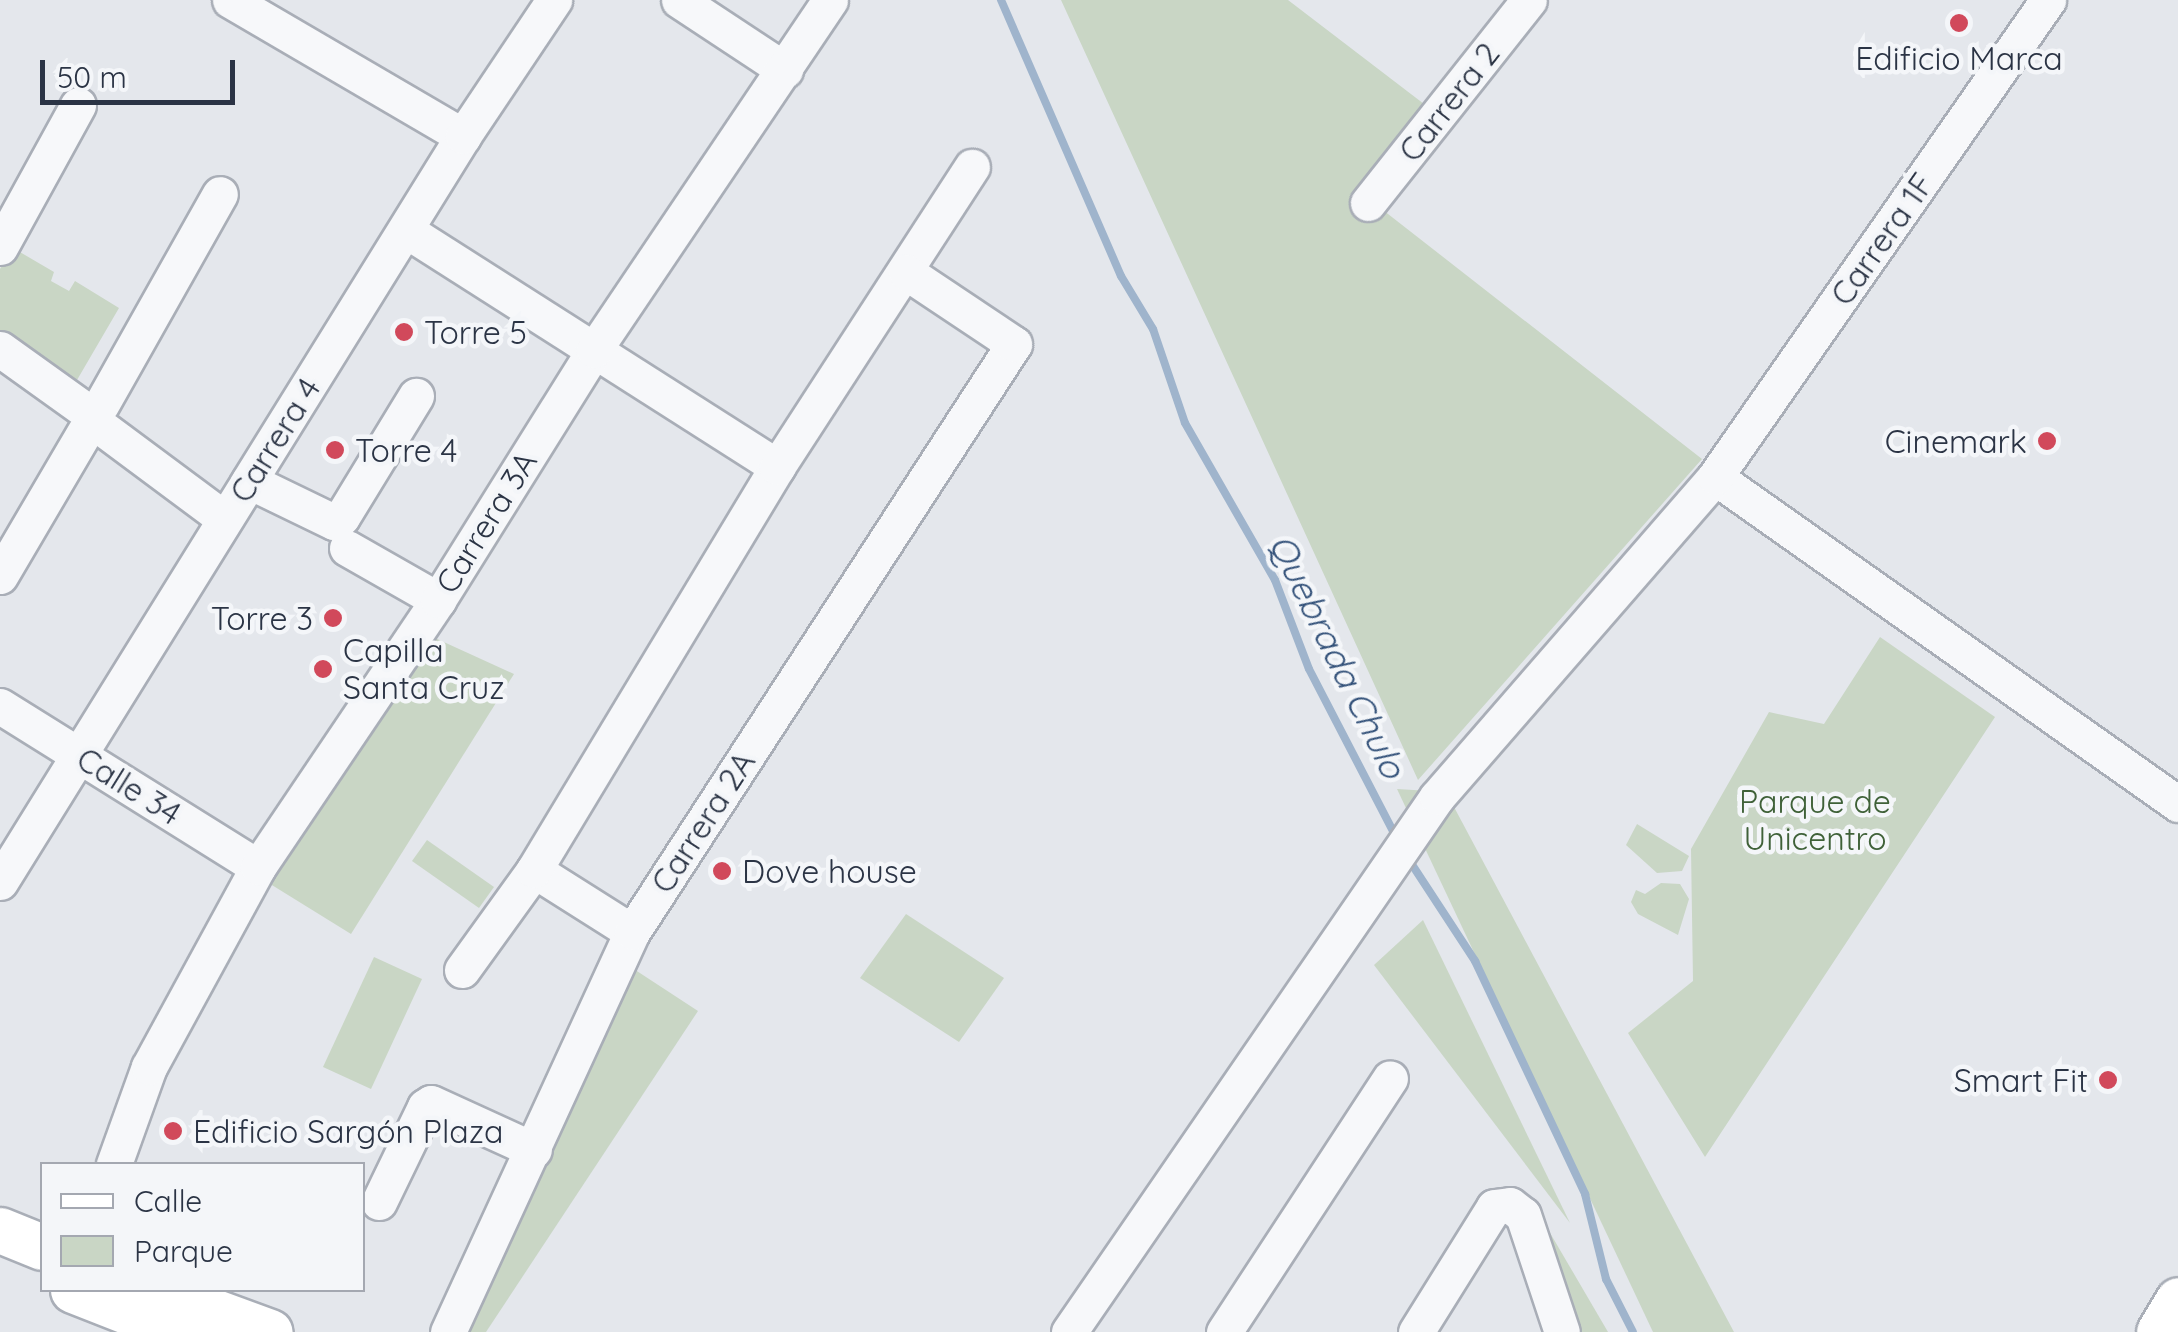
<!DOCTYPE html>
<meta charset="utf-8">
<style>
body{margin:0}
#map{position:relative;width:2178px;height:1332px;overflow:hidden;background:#e4e7ec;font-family:Quicksand,sans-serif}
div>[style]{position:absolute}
.green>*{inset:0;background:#c9d6c5}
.stream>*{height:8px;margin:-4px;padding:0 4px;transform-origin:4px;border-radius:4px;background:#9fb4cc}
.roads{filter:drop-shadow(2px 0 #a9aeb7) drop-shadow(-2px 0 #a9aeb7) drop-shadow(0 2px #a9aeb7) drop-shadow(0 -2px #a9aeb7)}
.minor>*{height:35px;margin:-17.5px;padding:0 17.5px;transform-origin:17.5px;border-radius:17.5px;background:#f7f8fa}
.major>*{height:45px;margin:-22.5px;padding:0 22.5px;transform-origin:22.5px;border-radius:22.5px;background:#fff}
.dots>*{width:28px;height:28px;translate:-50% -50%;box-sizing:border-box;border:5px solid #f4f6f9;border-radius:50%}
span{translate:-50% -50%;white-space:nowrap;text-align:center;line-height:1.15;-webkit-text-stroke:9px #f4f6f9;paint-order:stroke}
.poi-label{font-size:32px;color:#2b3445}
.left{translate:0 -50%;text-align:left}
.right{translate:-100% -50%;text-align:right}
.street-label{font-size:32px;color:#2b3445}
.park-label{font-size:32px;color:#3f6138}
.water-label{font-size:35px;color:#34527a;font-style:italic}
.legend{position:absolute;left:40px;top:1162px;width:325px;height:130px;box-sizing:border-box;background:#f4f6f9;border:2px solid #a4a8b1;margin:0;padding:12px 18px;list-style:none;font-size:30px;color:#2b3445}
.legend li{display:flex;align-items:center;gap:20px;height:50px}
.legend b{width:50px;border:2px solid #a4a8b1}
.scale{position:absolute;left:40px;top:60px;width:195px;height:45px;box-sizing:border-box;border:5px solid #2b3445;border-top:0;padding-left:12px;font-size:30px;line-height:35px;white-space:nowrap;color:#2b3445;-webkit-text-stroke:8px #f4f6f9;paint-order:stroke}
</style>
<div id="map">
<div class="green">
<div style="clip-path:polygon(1061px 0,1288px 0,1424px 104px,1356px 189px,1702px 459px,1418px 780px)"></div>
<div style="clip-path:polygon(13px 248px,54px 272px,51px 281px,69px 291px,75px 281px,119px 308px,77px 380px,0 336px,0 269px)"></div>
<div style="clip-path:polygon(1880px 637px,1995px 717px,1705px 1157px,1628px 1033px,1693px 981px,1691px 849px,1769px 712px,1824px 724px)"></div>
<div style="clip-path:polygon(435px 638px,514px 674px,351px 934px,267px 882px)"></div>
<div style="clip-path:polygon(1397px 789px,1446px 792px,1734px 1332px,1653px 1332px)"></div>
<div style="clip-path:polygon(1637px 824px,1689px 856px,1682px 871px,1657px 873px,1626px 845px)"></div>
<div style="clip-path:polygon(427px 840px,494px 887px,479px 908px,412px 861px)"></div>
<div style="clip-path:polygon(1661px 883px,1680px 884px,1689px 899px,1678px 935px,1638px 914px,1631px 902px,1636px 890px,1645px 894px)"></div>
<div style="clip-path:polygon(906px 914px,1004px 978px,959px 1042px,860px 978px)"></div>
<div style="clip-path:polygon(1423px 920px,1570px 1223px,1374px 965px)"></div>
<div style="clip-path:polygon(374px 957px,422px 979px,371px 1089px,323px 1067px)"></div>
<div style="clip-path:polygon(620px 960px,698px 1011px,486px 1332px,460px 1332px)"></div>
<div style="clip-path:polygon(1529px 1197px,1608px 1332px,1580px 1332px)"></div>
</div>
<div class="stream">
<div style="left:1001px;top:0;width:301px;rotate:66.5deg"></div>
<div style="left:1121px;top:276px;width:62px;rotate:58.9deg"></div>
<div style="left:1153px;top:329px;width:99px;rotate:71.2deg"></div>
<div style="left:1185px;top:423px;width:181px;rotate:60.2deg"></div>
<div style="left:1275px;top:580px;width:95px;rotate:69.1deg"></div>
<div style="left:1309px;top:669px;width:191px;rotate:62.6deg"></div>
<div style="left:1409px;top:860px;width:121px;rotate:56.8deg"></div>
<div style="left:1475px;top:961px;width:258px;rotate:64.7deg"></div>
<div style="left:1585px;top:1194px;width:88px;rotate:76.1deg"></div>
<div style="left:1606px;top:1279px;width:59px;rotate:63deg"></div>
</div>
<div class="roads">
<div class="minor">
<div style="left:230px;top:0;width:270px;rotate:30.3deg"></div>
<div style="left:679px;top:0;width:127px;rotate:33.4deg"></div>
<div style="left:1368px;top:203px;width:259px;rotate:-51.6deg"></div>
<div style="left:407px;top:231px;width:439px;rotate:32.5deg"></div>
<div style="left:0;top:247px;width:162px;rotate:-61.2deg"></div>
<div style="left:0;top:349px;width:100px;rotate:35.6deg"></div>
<div style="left:101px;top:405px;width:242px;rotate:-60.6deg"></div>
<div style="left:105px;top:430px;width:149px;rotate:36.6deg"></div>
<div style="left:1715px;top:477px;width:567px;rotate:35.23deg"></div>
<div style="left:249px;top:481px;width:94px;rotate:25.8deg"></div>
<div style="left:334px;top:522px;width:9px;rotate:-32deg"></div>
<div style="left:342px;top:517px;width:142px;rotate:-58.6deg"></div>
<div style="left:347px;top:548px;width:105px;rotate:29.7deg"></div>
<div style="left:0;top:576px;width:166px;rotate:-59.6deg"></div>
<div style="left:0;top:706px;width:304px;rotate:32deg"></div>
<div style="left:534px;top:870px;width:116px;rotate:32.3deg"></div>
<div style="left:0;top:882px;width:878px;rotate:-58.17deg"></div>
<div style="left:463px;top:136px;width:164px;rotate:-56.2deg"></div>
<div style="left:462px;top:970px;width:123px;rotate:-54.2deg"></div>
<div style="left:534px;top:870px;width:471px;rotate:-58.9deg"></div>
<div style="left:777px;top:467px;width:358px;rotate:-57deg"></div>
<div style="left:114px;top:1164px;width:103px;rotate:-70.2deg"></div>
<div style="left:149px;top:1067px;width:228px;rotate:-61.4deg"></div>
<div style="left:258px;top:867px;width:322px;rotate:-56deg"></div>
<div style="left:438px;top:600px;width:295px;rotate:-58deg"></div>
<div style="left:594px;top:350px;width:422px;rotate:-56deg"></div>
<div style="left:379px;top:1202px;width:106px;rotate:-64.2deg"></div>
<div style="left:425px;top:1107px;width:7px;rotate:-34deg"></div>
<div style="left:431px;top:1103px;width:113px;rotate:24.5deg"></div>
<div style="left:448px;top:1332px;width:440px;rotate:-65.3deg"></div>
<div style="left:632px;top:932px;width:701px;rotate:-56.99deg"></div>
<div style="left:1014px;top:344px;width:130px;rotate:-146.3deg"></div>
<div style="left:1069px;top:1332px;width:649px;rotate:-55.48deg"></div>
<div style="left:1437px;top:797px;width:424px;rotate:-49deg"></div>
<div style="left:1715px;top:477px;width:582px;rotate:-55.08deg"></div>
<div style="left:1224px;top:1332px;width:303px;rotate:-56.8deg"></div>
<div style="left:1416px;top:1332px;width:147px;rotate:-58deg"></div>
<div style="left:1494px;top:1207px;width:16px;rotate:-7deg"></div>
<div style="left:1510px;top:1205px;width:16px;rotate:38deg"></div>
<div style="left:1523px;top:1215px;width:123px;rotate:71.6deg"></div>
</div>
<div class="major">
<div style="left:0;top:1230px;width:45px;rotate:22deg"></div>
<div style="left:73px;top:1290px;width:115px;rotate:21.4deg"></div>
<div style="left:155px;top:1290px;width:122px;rotate:20.1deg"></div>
<div style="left:2159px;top:1332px;width:37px;rotate:-59deg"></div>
</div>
</div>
<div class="dots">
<div style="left:1959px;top:23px;background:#d1495b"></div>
<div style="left:404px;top:332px;background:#d1495b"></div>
<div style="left:2047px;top:441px;background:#d1495b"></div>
<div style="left:335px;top:450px;background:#d1495b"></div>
<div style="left:333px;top:618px;background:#d1495b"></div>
<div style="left:323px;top:669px;background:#d1495b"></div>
<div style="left:722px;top:871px;background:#d1495b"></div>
<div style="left:2108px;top:1080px;background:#d1495b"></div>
<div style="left:173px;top:1131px;background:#d1495b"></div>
</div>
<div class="poi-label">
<span style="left:1959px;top:58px">Edificio Marca</span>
<span class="left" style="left:424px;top:332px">Torre 5</span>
<span class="right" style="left:2027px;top:441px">Cinemark</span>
<span class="left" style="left:355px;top:450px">Torre 4</span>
<span class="right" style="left:313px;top:618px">Torre 3</span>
<span class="left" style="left:343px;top:669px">Capilla<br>Santa Cruz</span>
<span class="left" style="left:742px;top:871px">Dove house</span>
<span class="right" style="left:2088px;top:1080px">Smart Fit</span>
<span class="left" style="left:193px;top:1131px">Edificio Sargón Plaza</span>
</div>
<div class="street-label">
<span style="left:1449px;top:102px;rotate:-52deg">Carrera 2</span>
<span style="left:1882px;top:239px;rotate:-55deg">Carrera 1F</span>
<span style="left:275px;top:440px;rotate:-58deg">Carrera 4</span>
<span style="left:486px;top:522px;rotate:-58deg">Carrera 3A</span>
<span style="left:129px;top:786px;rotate:32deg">Calle 34</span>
<span style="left:703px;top:822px;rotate:-57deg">Carrera 2A</span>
</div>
<div class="park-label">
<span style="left:1815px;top:820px">Parque de<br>Unicentro</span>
</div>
<div class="water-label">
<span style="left:1338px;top:656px;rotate:64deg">Quebrada Chulo</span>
</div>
<ul class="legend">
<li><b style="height:12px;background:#fff"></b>Calle</li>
<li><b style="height:28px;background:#c9d6c5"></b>Parque</li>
</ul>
<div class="scale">50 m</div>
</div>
